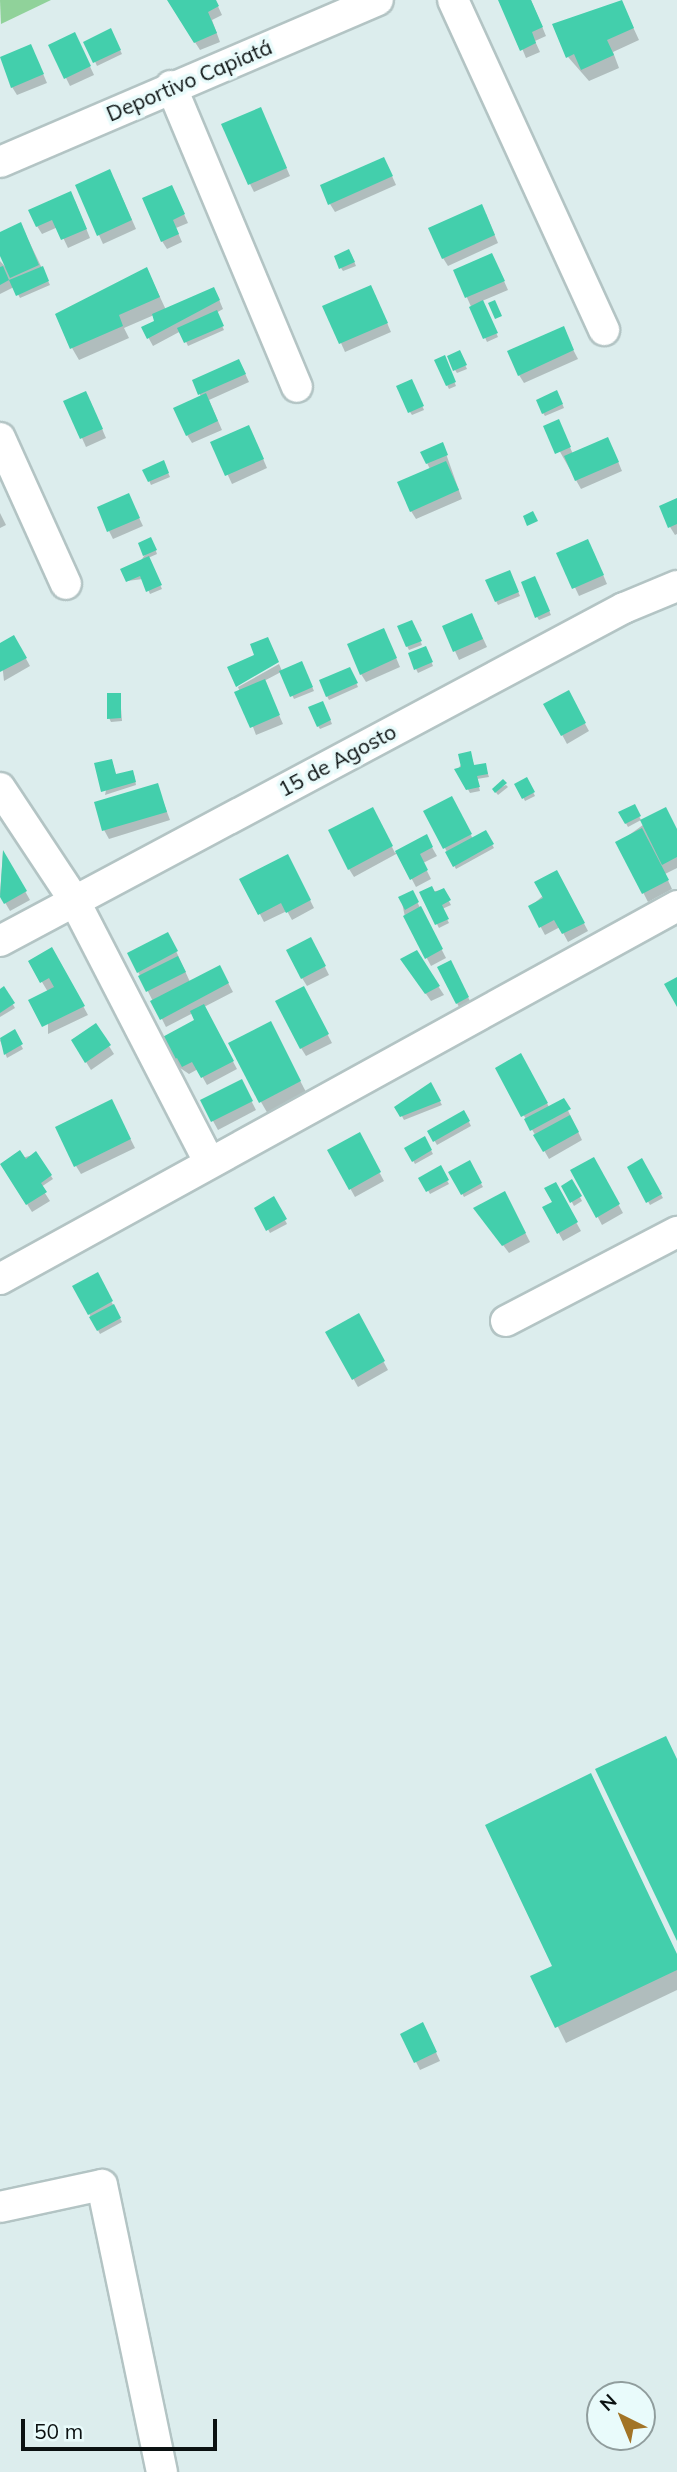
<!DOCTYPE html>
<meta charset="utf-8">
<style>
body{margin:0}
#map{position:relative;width:677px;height:2472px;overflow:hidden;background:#dceded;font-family:Mulish,sans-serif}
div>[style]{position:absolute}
.green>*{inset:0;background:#90d29a}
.shadow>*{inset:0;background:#0003}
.building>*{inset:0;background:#43cfac}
.roads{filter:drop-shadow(2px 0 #b3c4c4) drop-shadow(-2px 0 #b3c4c4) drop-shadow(0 2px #b3c4c4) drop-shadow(0 -2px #b3c4c4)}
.minor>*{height:30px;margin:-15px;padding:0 15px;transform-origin:15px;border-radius:15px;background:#fff}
span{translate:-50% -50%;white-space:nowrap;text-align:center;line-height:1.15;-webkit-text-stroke:7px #e9fbfb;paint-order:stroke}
.street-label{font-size:21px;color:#0b1111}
.north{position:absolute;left:586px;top:2381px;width:70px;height:70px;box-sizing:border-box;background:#e9fbfb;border:2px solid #909d9d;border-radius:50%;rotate:317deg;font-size:19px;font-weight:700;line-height:28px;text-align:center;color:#0b1111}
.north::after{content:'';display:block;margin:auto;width:24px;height:32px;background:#a27426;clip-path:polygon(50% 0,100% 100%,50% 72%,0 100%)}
.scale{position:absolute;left:21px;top:2419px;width:196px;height:32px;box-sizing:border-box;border:4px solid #0b1111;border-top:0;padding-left:9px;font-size:21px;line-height:24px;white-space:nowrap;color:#0b1111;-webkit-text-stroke:5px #e9fbfb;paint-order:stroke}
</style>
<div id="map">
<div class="green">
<div style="clip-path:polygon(0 0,51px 0,1px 24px)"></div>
</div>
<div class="shadow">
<div style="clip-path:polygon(168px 0,215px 0,222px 15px,212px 20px,220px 42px,200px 50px)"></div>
<div style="clip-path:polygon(502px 0,531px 0,546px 36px,535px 41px,540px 52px,526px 58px)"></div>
<div style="clip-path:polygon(621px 1px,639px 40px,613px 52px,619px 68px,589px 81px,568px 57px)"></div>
<div style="clip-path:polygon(111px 31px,122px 54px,97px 66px,86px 42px)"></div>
<div style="clip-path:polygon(79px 43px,94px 75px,70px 86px,50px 46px)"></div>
<div style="clip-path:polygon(35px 55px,47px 83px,17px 95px,12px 87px)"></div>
<div style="clip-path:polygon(264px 117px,290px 176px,254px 192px,250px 184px)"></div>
<div style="clip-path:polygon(388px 167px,396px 185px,335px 212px,330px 204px)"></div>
<div style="clip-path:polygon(114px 179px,136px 229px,103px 244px,77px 186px)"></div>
<div style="clip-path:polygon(176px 196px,188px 223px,176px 228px,182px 242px,167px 249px,162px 241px)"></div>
<div style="clip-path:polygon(75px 201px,90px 238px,68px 248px,58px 227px,42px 234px,37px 226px)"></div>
<div style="clip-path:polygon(486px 214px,498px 243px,448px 266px,443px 258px)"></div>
<div style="clip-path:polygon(0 233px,25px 233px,50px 285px,20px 298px,14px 287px,0 294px,0 261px,9px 271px)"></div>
<div style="clip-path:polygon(351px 254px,356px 266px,343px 271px,341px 268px)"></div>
<div style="clip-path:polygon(496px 263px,508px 290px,482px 301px,498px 337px,487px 342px,455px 271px)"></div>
<div style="clip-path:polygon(147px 269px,166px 310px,218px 297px,223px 309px,216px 313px,224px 330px,188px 346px,181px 331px,153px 346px,143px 328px,156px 322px,154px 315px,124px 328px,129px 338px,79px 360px,72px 348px)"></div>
<div style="clip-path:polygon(375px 295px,391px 332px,345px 352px,325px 307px)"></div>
<div style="clip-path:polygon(565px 334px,578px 359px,524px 383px,519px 375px)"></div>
<div style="clip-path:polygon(461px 356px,467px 369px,457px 373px,455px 370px)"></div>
<div style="clip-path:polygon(446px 361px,456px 386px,449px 389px,447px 385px)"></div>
<div style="clip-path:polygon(243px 369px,249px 382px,209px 400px,222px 430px,192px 443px,187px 435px,201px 397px,194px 380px)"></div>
<div style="clip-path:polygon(413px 385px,424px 410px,412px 415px,410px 412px)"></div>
<div style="clip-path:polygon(559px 396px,564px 408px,545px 416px,543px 413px)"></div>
<div style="clip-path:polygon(90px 401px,106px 438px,86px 447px,66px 402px)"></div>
<div style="clip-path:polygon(560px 425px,573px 454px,612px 447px,622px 471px,581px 489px,546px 427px)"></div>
<div style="clip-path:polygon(253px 435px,267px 468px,232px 484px,213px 443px)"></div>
<div style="clip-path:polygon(444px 448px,462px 499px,416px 519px,411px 511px,430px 469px,422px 453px)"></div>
<div style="clip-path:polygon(165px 466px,170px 477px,151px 485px,145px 471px)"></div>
<div style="clip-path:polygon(677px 500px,677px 534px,675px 535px,670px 527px)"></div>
<div style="clip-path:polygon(132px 503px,143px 526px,113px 539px,109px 531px)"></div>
<div style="clip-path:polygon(0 513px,6px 525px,0 528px)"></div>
<div style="clip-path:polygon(153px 543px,157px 554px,148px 558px,162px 589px,150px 594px,143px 579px,127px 581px)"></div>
<div style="clip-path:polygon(592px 549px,607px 584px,579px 596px,559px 554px)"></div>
<div style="clip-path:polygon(511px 575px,520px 596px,498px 605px,496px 601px)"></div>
<div style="clip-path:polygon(537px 582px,551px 615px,539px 620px,537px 617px)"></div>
<div style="clip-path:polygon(476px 623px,487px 647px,459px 660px,444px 627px)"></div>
<div style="clip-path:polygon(414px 625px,422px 645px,409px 650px,407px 646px)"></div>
<div style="clip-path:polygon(14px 637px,30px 666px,4px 681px,0 645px)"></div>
<div style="clip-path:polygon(388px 639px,400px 667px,366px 682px,361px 674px)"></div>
<div style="clip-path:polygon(427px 651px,433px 666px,418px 673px,416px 669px)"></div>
<div style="clip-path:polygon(279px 664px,282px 671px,303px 666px,314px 691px,294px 699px,281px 672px,264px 681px,283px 724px,256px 735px,238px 687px)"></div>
<div style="clip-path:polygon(352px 673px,358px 687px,329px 700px,327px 696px)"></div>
<div style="clip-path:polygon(568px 693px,589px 731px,567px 744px,546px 705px)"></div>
<div style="clip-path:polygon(120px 695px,122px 721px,111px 722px,109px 718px)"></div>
<div style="clip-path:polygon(325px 707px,332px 724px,320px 729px,318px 726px)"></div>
<div style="clip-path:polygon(470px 753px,475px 767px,485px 765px,489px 777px,477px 779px,480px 791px,470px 793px,457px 770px)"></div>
<div style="clip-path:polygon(112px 761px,116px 775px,134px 775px,136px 785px,105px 795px)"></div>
<div style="clip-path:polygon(527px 780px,535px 796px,525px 801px,517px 785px)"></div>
<div style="clip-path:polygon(157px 785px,170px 820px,109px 839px,104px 830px)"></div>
<div style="clip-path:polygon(506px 785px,508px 787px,498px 795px,494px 790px)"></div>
<div style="clip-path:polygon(451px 798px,473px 839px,485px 832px,494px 848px,456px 869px,426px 812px)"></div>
<div style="clip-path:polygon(634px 806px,641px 820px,628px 827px,620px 813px)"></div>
<div style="clip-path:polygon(665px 809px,677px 832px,677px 868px,665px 874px,672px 889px,648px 902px,618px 843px)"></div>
<div style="clip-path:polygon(377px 817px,395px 853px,426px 837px,437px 856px,423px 863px,431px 879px,416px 887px,398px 853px,354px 877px,349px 869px)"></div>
<div style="clip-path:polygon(3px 852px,30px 900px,10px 911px,0 894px)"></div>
<div style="clip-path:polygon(292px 864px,314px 908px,292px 920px,287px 911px,264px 922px,242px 879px)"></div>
<div style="clip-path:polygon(561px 880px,588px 931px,568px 942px,560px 927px,545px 935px,530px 907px)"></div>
<div style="clip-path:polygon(443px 890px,451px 905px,442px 909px,449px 923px,439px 928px,421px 893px)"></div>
<div style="clip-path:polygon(412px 892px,446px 958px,431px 966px,405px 917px,401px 898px)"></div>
<div style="clip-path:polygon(172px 942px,190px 982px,224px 975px,233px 992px,204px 1007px,237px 1069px,207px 1085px,198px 1069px,189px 1074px,170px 1061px,197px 1021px,193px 1013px,166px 1027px,129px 954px)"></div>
<div style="clip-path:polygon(315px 947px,329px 975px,307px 986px,302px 978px)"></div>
<div style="clip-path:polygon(52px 949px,88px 1015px,48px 1034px,48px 992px,30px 962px)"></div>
<div style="clip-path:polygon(416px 952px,444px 995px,431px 1001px,407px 967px)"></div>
<div style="clip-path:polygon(450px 963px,470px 1001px,459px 1007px,439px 968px)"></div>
<div style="clip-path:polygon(4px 989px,15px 1008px,0 1017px,0 991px)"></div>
<div style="clip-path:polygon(308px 997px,332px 1043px,306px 1056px,301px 1048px)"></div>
<div style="clip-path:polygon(96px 1025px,114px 1054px,91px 1070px,78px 1049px)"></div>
<div style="clip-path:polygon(14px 1032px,23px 1049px,7px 1058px,0 1040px)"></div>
<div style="clip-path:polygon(277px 1036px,307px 1094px,268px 1114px,261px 1102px)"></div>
<div style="clip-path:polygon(521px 1055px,549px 1107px,563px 1100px,582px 1140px,549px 1159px,497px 1069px)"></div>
<div style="clip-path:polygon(241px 1081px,256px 1110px,218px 1130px,202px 1101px)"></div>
<div style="clip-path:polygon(431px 1085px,442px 1105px,404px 1120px,397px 1107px)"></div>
<div style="clip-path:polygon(116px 1110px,135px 1148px,81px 1174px,76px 1166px)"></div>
<div style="clip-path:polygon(464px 1112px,471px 1126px,437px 1145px,429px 1131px)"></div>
<div style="clip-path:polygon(359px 1135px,384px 1181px,355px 1197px,329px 1151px)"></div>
<div style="clip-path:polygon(425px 1139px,433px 1154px,415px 1164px,406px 1148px)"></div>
<div style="clip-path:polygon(36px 1154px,53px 1179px,41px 1187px,50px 1201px,32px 1212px,2px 1164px)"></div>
<div style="clip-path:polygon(594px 1159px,623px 1213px,602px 1225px,573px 1171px)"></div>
<div style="clip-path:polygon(642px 1160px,663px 1198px,650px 1205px,629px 1167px)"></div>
<div style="clip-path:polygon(469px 1163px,483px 1187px,464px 1197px,451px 1173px)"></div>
<div style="clip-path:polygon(440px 1168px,449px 1184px,430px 1194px,421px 1178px)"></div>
<div style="clip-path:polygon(572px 1182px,582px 1201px,574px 1206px,563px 1186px)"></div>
<div style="clip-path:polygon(555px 1184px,581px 1231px,563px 1241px,545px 1208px,554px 1203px)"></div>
<div style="clip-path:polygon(274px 1199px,287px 1224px,270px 1233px,256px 1208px)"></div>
<div style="clip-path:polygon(509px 1201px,530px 1242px,509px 1253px,476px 1209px)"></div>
<div style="clip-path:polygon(97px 1274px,122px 1322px,100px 1334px,74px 1286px)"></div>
<div style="clip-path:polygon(359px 1316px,388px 1370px,358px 1387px,328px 1333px)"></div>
<div style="clip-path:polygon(677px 1954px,677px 1990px,566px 2043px,533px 1977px,554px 1967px)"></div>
<div style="clip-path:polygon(427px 2033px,440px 2061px,420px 2070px,402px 2034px)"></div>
</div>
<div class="building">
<div style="clip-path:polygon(167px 0,216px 0,219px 6px,208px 12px,217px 33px,194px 43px)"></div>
<div style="clip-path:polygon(498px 0,531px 0,543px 27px,532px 32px,536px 43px,520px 51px)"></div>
<div style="clip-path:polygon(622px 0,634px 28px,607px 40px,614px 55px,581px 70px,574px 54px,566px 58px,552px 24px)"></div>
<div style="clip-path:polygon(111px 28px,121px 50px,93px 63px,83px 42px)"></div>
<div style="clip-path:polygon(75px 32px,91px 66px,64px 79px,48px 45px)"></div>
<div style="clip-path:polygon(31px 44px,44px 74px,11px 88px,0 57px)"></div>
<div style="clip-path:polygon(261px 107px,287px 168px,248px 185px,221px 124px)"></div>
<div style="clip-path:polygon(384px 157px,393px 176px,328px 205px,320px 185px)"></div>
<div style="clip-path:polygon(110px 169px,132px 220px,97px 236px,75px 185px)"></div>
<div style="clip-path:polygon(172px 185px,185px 214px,173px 220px,179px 234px,161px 242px,142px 198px)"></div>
<div style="clip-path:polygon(71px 191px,87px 229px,61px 240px,52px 220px,36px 227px,28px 210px)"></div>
<div style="clip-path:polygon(482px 204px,495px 235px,442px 259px,428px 228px)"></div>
<div style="clip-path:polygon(21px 222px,39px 265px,10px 278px,0 256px,0 232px)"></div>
<div style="clip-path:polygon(349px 249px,355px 262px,339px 269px,334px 256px)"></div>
<div style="clip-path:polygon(492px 253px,505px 281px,465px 298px,453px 270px)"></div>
<div style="clip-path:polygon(3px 266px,9px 280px,0 285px,0 267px)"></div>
<div style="clip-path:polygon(43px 266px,49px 281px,16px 296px,9px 280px)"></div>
<div style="clip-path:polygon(147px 267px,160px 297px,119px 315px,123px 326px,70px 349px,55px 314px)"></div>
<div style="clip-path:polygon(371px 285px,388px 323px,339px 344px,322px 306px)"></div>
<div style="clip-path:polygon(214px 287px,220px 300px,147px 339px,141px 327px,154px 321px,152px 314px)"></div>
<div style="clip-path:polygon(483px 300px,498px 333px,483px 339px,469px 307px)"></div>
<div style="clip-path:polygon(495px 300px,502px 316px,495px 319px,488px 303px)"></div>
<div style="clip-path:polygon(217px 310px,224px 326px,184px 343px,177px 328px)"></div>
<div style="clip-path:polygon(564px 326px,574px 350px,518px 376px,507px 351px)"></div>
<div style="clip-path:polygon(460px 350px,467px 365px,453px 371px,447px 356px)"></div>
<div style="clip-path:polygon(445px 355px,456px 382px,446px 386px,434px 360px)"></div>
<div style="clip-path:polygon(239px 359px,246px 374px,198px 395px,192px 380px)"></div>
<div style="clip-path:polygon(412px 379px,424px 406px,408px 413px,396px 386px)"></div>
<div style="clip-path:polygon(557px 390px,563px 404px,542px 414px,536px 400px)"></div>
<div style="clip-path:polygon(86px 391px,103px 429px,80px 439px,63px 401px)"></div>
<div style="clip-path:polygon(206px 393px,218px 421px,186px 436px,173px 408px)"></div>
<div style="clip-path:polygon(559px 419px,571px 447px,555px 454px,543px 426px)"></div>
<div style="clip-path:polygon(249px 425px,264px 459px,225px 476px,210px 442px)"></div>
<div style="clip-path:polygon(608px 437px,619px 462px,575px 481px,564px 456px)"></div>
<div style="clip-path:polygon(443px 442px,448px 455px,426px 464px,420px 452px)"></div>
<div style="clip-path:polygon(164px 460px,169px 473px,148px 482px,142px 470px)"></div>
<div style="clip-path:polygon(446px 461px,459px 490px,410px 512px,397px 482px)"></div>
<div style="clip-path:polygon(129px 493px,140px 518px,107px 532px,97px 507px)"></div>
<div style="clip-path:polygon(677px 498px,677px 524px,668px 528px,659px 506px)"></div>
<div style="clip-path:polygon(533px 511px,538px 521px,527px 526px,523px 516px)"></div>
<div style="clip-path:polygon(151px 537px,157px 550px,143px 556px,138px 543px)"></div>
<div style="clip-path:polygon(588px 539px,604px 575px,572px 589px,556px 553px)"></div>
<div style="clip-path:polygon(149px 556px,162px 585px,146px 592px,140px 576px,126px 582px,120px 569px)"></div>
<div style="clip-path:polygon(510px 570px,519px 592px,495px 602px,485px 580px)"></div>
<div style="clip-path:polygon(535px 576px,550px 611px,535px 618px,521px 582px)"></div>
<div style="clip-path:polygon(472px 613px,483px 639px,453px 652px,442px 626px)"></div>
<div style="clip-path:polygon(412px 620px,422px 641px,406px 647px,397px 626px)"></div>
<div style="clip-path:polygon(384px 628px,397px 658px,360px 675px,347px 644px)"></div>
<div style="clip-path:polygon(14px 635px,27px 658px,0 672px,0 643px)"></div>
<div style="clip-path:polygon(268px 637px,279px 662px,236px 687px,227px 667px,254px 655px,250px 644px)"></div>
<div style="clip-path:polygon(426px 646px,433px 662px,414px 670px,408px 653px)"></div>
<div style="clip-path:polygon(302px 661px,313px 687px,290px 697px,279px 671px)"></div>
<div style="clip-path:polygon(350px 667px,358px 683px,326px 697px,319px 680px)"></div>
<div style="clip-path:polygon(265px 679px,280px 715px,250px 728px,234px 692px)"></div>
<div style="clip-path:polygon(569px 690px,586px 723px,561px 736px,543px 704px)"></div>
<div style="clip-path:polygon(107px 693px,121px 693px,121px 718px,107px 719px)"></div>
<div style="clip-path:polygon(323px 701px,331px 720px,317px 727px,308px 707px)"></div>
<div style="clip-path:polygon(471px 751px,474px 765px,486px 763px,488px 774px,477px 776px,480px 787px,466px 790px,454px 769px,461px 767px,458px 754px)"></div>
<div style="clip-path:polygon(112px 759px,116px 774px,133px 770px,136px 782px,101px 792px,94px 763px)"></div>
<div style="clip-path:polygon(527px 777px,535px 792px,522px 799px,514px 784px)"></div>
<div style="clip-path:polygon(503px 779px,507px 783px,495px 793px,492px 789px)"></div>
<div style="clip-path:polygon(158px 783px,167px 812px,102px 831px,94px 802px)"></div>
<div style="clip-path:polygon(452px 796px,472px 834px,443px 849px,423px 811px)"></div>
<div style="clip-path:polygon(635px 804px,641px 816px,625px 824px,618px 812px)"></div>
<div style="clip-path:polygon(373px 807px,393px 846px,348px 870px,328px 830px)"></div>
<div style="clip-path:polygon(666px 807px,677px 829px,677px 857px,662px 865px,640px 820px)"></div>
<div style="clip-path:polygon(642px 828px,669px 880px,642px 894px,615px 842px)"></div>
<div style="clip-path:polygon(486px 830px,494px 844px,453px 867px,445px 852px)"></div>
<div style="clip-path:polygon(427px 834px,433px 847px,420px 854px,428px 870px,410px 880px,395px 851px)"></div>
<div style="clip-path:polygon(3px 850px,27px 891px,4px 904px,0 897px)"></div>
<div style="clip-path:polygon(288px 854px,311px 900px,286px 913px,281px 903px,258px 915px,239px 879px)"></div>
<div style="clip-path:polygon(557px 870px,585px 923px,562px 934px,554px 920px,539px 928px,528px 906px,543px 898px,534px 882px)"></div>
<div style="clip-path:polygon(432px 886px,435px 892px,444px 888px,451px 900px,442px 905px,449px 919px,435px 925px,419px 892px)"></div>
<div style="clip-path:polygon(413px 890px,419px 902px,405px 910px,398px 897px)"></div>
<div style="clip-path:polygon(421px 906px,443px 949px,425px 959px,403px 916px)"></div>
<div style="clip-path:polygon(168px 932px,178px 951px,137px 973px,127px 953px)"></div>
<div style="clip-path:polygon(311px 937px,326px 966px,301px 979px,286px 950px)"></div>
<div style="clip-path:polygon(52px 947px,85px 1006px,42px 1027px,28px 1000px,54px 987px,49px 978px,40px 983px,28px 961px)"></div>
<div style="clip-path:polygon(417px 950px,440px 986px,425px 994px,400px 959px)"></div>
<div style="clip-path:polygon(178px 956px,186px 972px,146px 992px,138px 976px)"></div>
<div style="clip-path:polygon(451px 960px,469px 997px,456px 1004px,437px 967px)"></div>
<div style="clip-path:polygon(220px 965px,229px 983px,160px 1020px,150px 1001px)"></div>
<div style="clip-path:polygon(677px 977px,677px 1007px,664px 984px)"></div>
<div style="clip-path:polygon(4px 986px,15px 1003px,0 1013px,0 989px)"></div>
<div style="clip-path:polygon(304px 986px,329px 1034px,300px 1049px,275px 1001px)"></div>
<div style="clip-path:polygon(204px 1004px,234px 1061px,201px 1078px,192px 1062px,182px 1067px,177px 1058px,169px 1062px,157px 1040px,194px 1020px,190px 1011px)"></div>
<div style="clip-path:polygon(271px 1021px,301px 1081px,259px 1103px,228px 1043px)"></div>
<div style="clip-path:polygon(96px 1023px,111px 1045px,85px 1063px,71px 1040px)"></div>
<div style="clip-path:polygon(15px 1029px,23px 1044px,4px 1055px,0 1038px)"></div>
<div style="clip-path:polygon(521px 1053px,548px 1103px,521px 1117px,495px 1068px)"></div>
<div style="clip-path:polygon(242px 1079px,253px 1101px,211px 1122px,200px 1100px)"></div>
<div style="clip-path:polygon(431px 1082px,441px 1101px,400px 1117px,394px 1107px)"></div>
<div style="clip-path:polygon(564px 1098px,571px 1109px,530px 1131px,524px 1119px)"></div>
<div style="clip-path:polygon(112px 1099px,131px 1139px,74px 1167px,55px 1127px)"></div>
<div style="clip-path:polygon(464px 1110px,470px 1121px,433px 1142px,427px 1131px)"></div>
<div style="clip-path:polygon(570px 1115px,579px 1132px,543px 1152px,533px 1135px)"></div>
<div style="clip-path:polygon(360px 1132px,381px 1172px,349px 1190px,327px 1150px)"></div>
<div style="clip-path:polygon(425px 1136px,432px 1150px,412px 1162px,404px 1148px)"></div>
<div style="clip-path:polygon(20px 1150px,26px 1159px,36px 1151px,52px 1175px,41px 1183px,47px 1192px,26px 1205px,0 1164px)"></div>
<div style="clip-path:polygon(594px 1157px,620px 1204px,596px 1218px,570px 1170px)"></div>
<div style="clip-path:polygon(642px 1158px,662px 1194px,646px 1203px,627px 1167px)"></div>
<div style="clip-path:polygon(470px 1160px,482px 1183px,461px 1195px,448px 1172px)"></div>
<div style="clip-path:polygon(441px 1165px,449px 1180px,426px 1192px,418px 1178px)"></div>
<div style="clip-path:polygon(572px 1179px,582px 1196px,570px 1203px,561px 1186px)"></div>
<div style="clip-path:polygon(556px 1182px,578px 1222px,557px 1234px,542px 1207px,552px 1202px,544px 1188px)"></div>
<div style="clip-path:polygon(505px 1191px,526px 1233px,502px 1246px,473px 1208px)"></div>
<div style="clip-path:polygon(274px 1196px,287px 1219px,266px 1231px,254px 1208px)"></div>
<div style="clip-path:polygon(98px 1272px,113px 1301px,88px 1315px,72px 1286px)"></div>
<div style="clip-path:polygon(114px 1304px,121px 1318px,97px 1331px,89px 1317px)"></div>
<div style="clip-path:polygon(359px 1313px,385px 1361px,352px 1380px,325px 1332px)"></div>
<div style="clip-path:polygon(666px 1736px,677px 1759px,677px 1941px,595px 1769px)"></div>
<div style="clip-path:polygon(591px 1773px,677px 1954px,677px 1970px,555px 2028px,530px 1976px,552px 1966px,485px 1825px)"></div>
<div style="clip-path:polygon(423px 2022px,437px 2052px,414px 2063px,400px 2034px)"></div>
</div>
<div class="roads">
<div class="minor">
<div style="left:453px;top:0;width:363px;rotate:65.4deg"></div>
<div style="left:171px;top:86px;width:326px;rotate:67.3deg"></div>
<div style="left:0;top:162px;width:411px;rotate:-23.2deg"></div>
<div style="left:0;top:438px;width:160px;rotate:65.7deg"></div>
<div style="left:0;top:788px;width:134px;rotate:56.5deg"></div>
<div style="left:74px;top:900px;width:294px;rotate:62.7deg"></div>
<div style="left:0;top:941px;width:707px;rotate:-28.09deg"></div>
<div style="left:624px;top:608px;width:57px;rotate:-22.5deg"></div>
<div style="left:0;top:1279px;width:773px;rotate:-28.85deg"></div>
<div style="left:506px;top:1321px;width:193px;rotate:-27.5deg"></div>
<div style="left:0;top:2207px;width:104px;rotate:-12.2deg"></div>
<div style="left:102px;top:2185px;width:293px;rotate:78.2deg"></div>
</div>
</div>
<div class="street-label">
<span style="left:189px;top:80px;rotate:-23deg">Deportivo Capiatá</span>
<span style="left:337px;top:760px;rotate:-28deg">15 de Agosto</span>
</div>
<div class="north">N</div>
<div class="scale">50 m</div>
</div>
